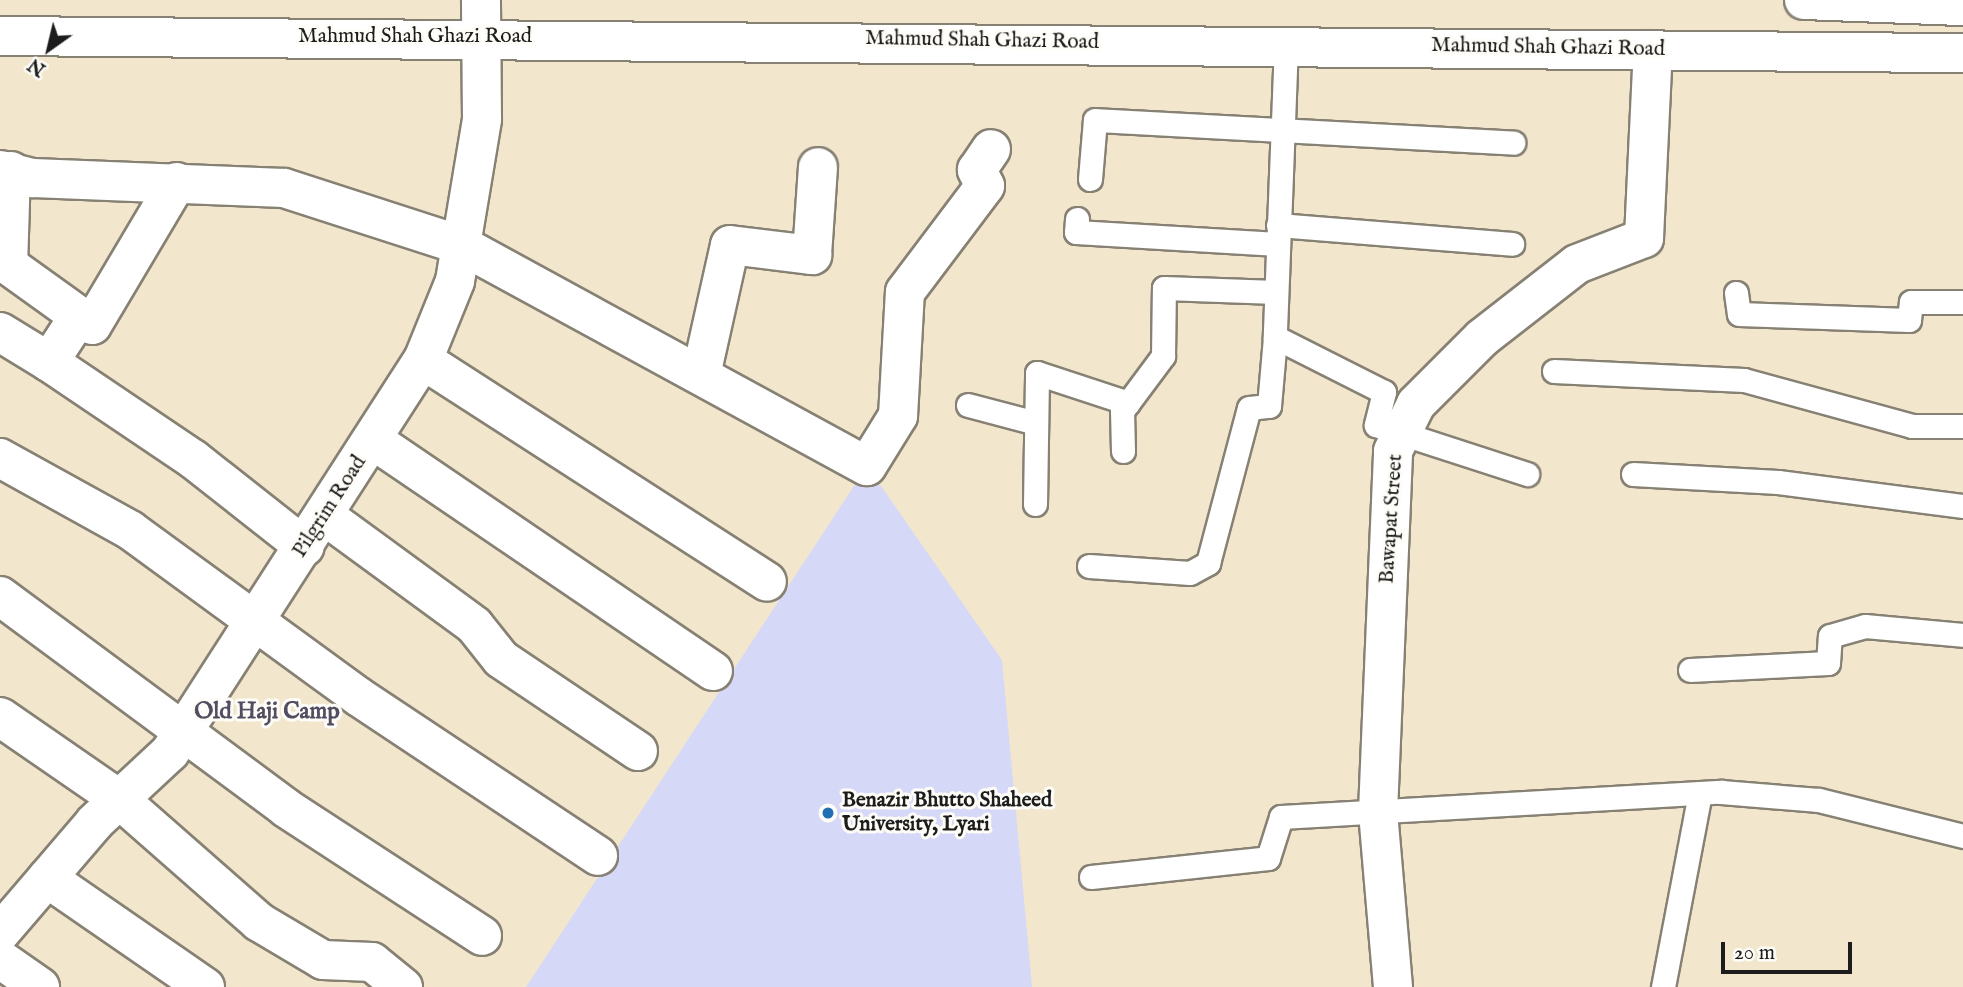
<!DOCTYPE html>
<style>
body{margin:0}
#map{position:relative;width:1963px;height:987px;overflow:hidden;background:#f2e6cd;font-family:"IM FELL English",serif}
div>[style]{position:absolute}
.built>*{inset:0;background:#d6d8f8}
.roads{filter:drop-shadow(2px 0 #878174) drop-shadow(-2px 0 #878174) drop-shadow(0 2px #878174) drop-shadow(0 -2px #878174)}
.service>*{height:23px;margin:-11.5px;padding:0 11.5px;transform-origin:11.5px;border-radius:11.5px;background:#fff}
.minor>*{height:38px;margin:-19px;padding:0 19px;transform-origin:19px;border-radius:19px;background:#fff}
.tertiary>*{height:38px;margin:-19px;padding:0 19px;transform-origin:19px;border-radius:19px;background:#fff}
.dots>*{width:19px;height:19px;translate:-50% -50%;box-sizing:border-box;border:4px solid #fdfcf7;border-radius:50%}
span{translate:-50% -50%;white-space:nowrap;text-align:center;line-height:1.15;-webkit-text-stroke:6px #fdfcf7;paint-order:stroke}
.street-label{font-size:21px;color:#1c1c1c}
.poi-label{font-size:21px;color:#1c1c1c;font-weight:700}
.left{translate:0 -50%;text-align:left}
.neighbourhood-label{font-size:23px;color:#524d60;font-weight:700}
.north{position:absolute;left:14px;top:14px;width:70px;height:70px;-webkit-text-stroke:5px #fdfcf7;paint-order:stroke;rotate:214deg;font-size:19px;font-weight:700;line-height:28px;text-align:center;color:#1c1c1c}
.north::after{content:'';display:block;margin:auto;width:24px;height:32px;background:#1c1c1c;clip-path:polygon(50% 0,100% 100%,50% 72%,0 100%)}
.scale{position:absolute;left:1721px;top:942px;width:131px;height:32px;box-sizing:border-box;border:4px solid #1c1c1c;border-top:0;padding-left:9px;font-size:21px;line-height:24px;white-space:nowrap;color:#1c1c1c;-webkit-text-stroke:5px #fdfcf7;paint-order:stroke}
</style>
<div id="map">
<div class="built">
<div style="clip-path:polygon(867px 466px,1002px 660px,1032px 987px,526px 987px)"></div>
</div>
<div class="roads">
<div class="service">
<div style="left:1286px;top:44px;width:293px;rotate:92.2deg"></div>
<div style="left:1275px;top:337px;width:122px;rotate:26.8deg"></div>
<div style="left:1384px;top:392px;width:34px;rotate:104deg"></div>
<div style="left:1376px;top:425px;width:159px;rotate:18deg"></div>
<div style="left:1090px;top:179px;width:59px;rotate:-85.2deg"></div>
<div style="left:1095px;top:120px;width:419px;rotate:3.1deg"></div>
<div style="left:1077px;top:219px;width:13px;rotate:94deg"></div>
<div style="left:1076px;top:232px;width:202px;rotate:3.4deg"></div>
<div style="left:1278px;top:225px;width:235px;rotate:4.6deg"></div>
<div style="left:1736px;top:293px;width:21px;rotate:82deg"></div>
<div style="left:1739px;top:314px;width:170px;rotate:2deg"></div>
<div style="left:1909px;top:320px;width:18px;rotate:-84deg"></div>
<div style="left:1911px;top:302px;width:52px"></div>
<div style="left:1554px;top:371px;width:190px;rotate:2.7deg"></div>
<div style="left:1744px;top:380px;width:174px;rotate:15.3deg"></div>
<div style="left:1912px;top:426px;width:51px"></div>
<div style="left:968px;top:405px;width:70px;rotate:14.8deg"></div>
<div style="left:1123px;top:451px;width:40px;rotate:-91.4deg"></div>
<div style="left:1122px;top:411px;width:69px;rotate:-53.3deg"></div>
<div style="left:1163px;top:356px;width:68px;rotate:-89.2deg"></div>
<div style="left:1164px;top:288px;width:112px;rotate:2deg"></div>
<div style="left:1633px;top:474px;width:145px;rotate:3.2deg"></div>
<div style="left:1778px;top:482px;width:187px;rotate:7.4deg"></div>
<div style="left:1035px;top:504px;width:131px;rotate:-89.1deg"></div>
<div style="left:1037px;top:373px;width:96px;rotate:18.2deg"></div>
<div style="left:1089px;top:566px;width:101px;rotate:4deg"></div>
<div style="left:1190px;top:573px;width:21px;rotate:-29deg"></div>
<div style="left:1208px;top:563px;width:160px;rotate:-75.2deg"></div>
<div style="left:1249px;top:408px;width:20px;rotate:-6deg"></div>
<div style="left:1269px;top:406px;width:69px;rotate:-85deg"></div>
<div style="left:1690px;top:670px;width:138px;rotate:-2.9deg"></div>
<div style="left:1828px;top:663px;width:27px;rotate:-86deg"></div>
<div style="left:1830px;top:636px;width:36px;rotate:-16deg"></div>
<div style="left:1865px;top:626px;width:98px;rotate:5.2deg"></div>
<div style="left:1091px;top:877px;width:178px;rotate:-6.1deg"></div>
<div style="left:1268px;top:858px;width:43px;rotate:-72.4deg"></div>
<div style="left:1281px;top:817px;width:441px;rotate:-3.3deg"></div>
<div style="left:1721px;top:792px;width:98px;rotate:4.7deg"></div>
<div style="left:1819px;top:800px;width:148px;rotate:14deg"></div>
<div style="left:1663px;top:987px;width:197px;rotate:-79.2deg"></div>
</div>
<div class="minor">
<div style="left:0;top:170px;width:34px;rotate:14deg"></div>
<div style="left:33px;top:178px;width:251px;rotate:2.3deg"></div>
<div style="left:284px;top:188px;width:186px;rotate:17.9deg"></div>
<div style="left:461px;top:245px;width:462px;rotate:28.6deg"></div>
<div style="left:867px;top:466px;width:59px;rotate:-58.2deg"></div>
<div style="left:898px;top:416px;width:124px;rotate:-86.8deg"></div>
<div style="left:905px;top:292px;width:133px;rotate:-53deg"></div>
<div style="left:985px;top:186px;width:18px;rotate:-117deg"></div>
<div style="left:977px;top:170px;width:25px;rotate:-56deg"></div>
<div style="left:11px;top:171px;width:94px;rotate:91.8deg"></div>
<div style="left:8px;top:265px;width:87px;rotate:35.7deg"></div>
<div style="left:177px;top:182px;width:166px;rotate:120.7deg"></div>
<div style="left:92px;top:325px;width:16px;rotate:-145deg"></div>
<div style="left:79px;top:316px;width:55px;rotate:123.1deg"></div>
<div style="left:49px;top:362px;width:174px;rotate:34deg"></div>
<div style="left:193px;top:459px;width:142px;rotate:38.2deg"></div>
<div style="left:0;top:332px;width:57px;rotate:31.5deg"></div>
<div style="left:423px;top:360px;width:409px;rotate:32.8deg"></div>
<div style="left:701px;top:375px;width:133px;rotate:-77.4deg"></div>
<div style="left:730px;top:245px;width:83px;rotate:7deg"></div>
<div style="left:812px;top:255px;width:88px;rotate:-86.1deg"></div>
<div style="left:373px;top:440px;width:411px;rotate:34.2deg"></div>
<div style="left:0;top:458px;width:149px;rotate:29deg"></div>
<div style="left:130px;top:530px;width:283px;rotate:36.1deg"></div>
<div style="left:359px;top:697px;width:287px;rotate:33.6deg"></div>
<div style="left:325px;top:516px;width:185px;rotate:36.2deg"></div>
<div style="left:474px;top:625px;width:43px;rotate:51.5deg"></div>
<div style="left:501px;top:659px;width:165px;rotate:33.9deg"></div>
<div style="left:0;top:596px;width:356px;rotate:36.5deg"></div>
<div style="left:286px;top:808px;width:234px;rotate:33.1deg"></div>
<div style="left:0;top:717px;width:145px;rotate:34.6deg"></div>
<div style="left:119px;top:799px;width:186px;rotate:41.3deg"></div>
<div style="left:259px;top:922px;width:74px;rotate:30.7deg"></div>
<div style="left:323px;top:960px;width:49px;rotate:2.3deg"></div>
<div style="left:372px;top:962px;width:40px;rotate:39deg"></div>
<div style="left:47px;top:878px;width:192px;rotate:34.6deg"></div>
<div style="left:0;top:933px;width:146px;rotate:-49.4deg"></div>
<div style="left:95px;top:822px;width:103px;rotate:-43deg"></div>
<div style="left:170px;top:752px;width:467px;rotate:-57.2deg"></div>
<div style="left:423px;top:360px;width:85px;rotate:-67.9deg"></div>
<div style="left:455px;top:281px;width:164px;rotate:-80.5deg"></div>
<div style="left:482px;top:119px;width:119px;rotate:-90.5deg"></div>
<div style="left:0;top:959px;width:49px;rotate:35deg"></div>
<div style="left:1393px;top:987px;width:176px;rotate:-94.9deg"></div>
<div style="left:1378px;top:812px;width:361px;rotate:-87.6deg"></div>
<div style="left:1393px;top:451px;width:52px;rotate:-63.9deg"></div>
<div style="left:1416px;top:404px;width:93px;rotate:-45deg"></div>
<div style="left:1482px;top:338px;width:120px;rotate:-37.9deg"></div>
<div style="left:1577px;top:264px;width:72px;rotate:-21.2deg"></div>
<div style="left:1644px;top:238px;width:188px;rotate:-87.3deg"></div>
</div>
<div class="tertiary">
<div style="left:1804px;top:0;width:159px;rotate:2.2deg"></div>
<div style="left:0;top:36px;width:1963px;rotate:0.5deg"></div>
</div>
</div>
<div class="dots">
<div style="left:828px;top:813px;background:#1f6fb2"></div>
</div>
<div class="street-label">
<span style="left:415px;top:37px">Mahmud Shah Ghazi Road</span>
<span style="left:982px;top:41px;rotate:1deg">Mahmud Shah Ghazi Road</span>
<span style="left:1548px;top:48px;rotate:1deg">Mahmud Shah Ghazi Road</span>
<span style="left:330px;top:507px;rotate:-57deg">Pilgrim Road</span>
<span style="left:1392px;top:519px;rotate:-86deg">Bawapat Street</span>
</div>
<div class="poi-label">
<span class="left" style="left:842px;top:813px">Benazir Bhutto Shaheed<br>University, Lyari</span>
</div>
<div class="neighbourhood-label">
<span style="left:267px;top:712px">Old Haji Camp</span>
</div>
<div class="north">N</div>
<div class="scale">20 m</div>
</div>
